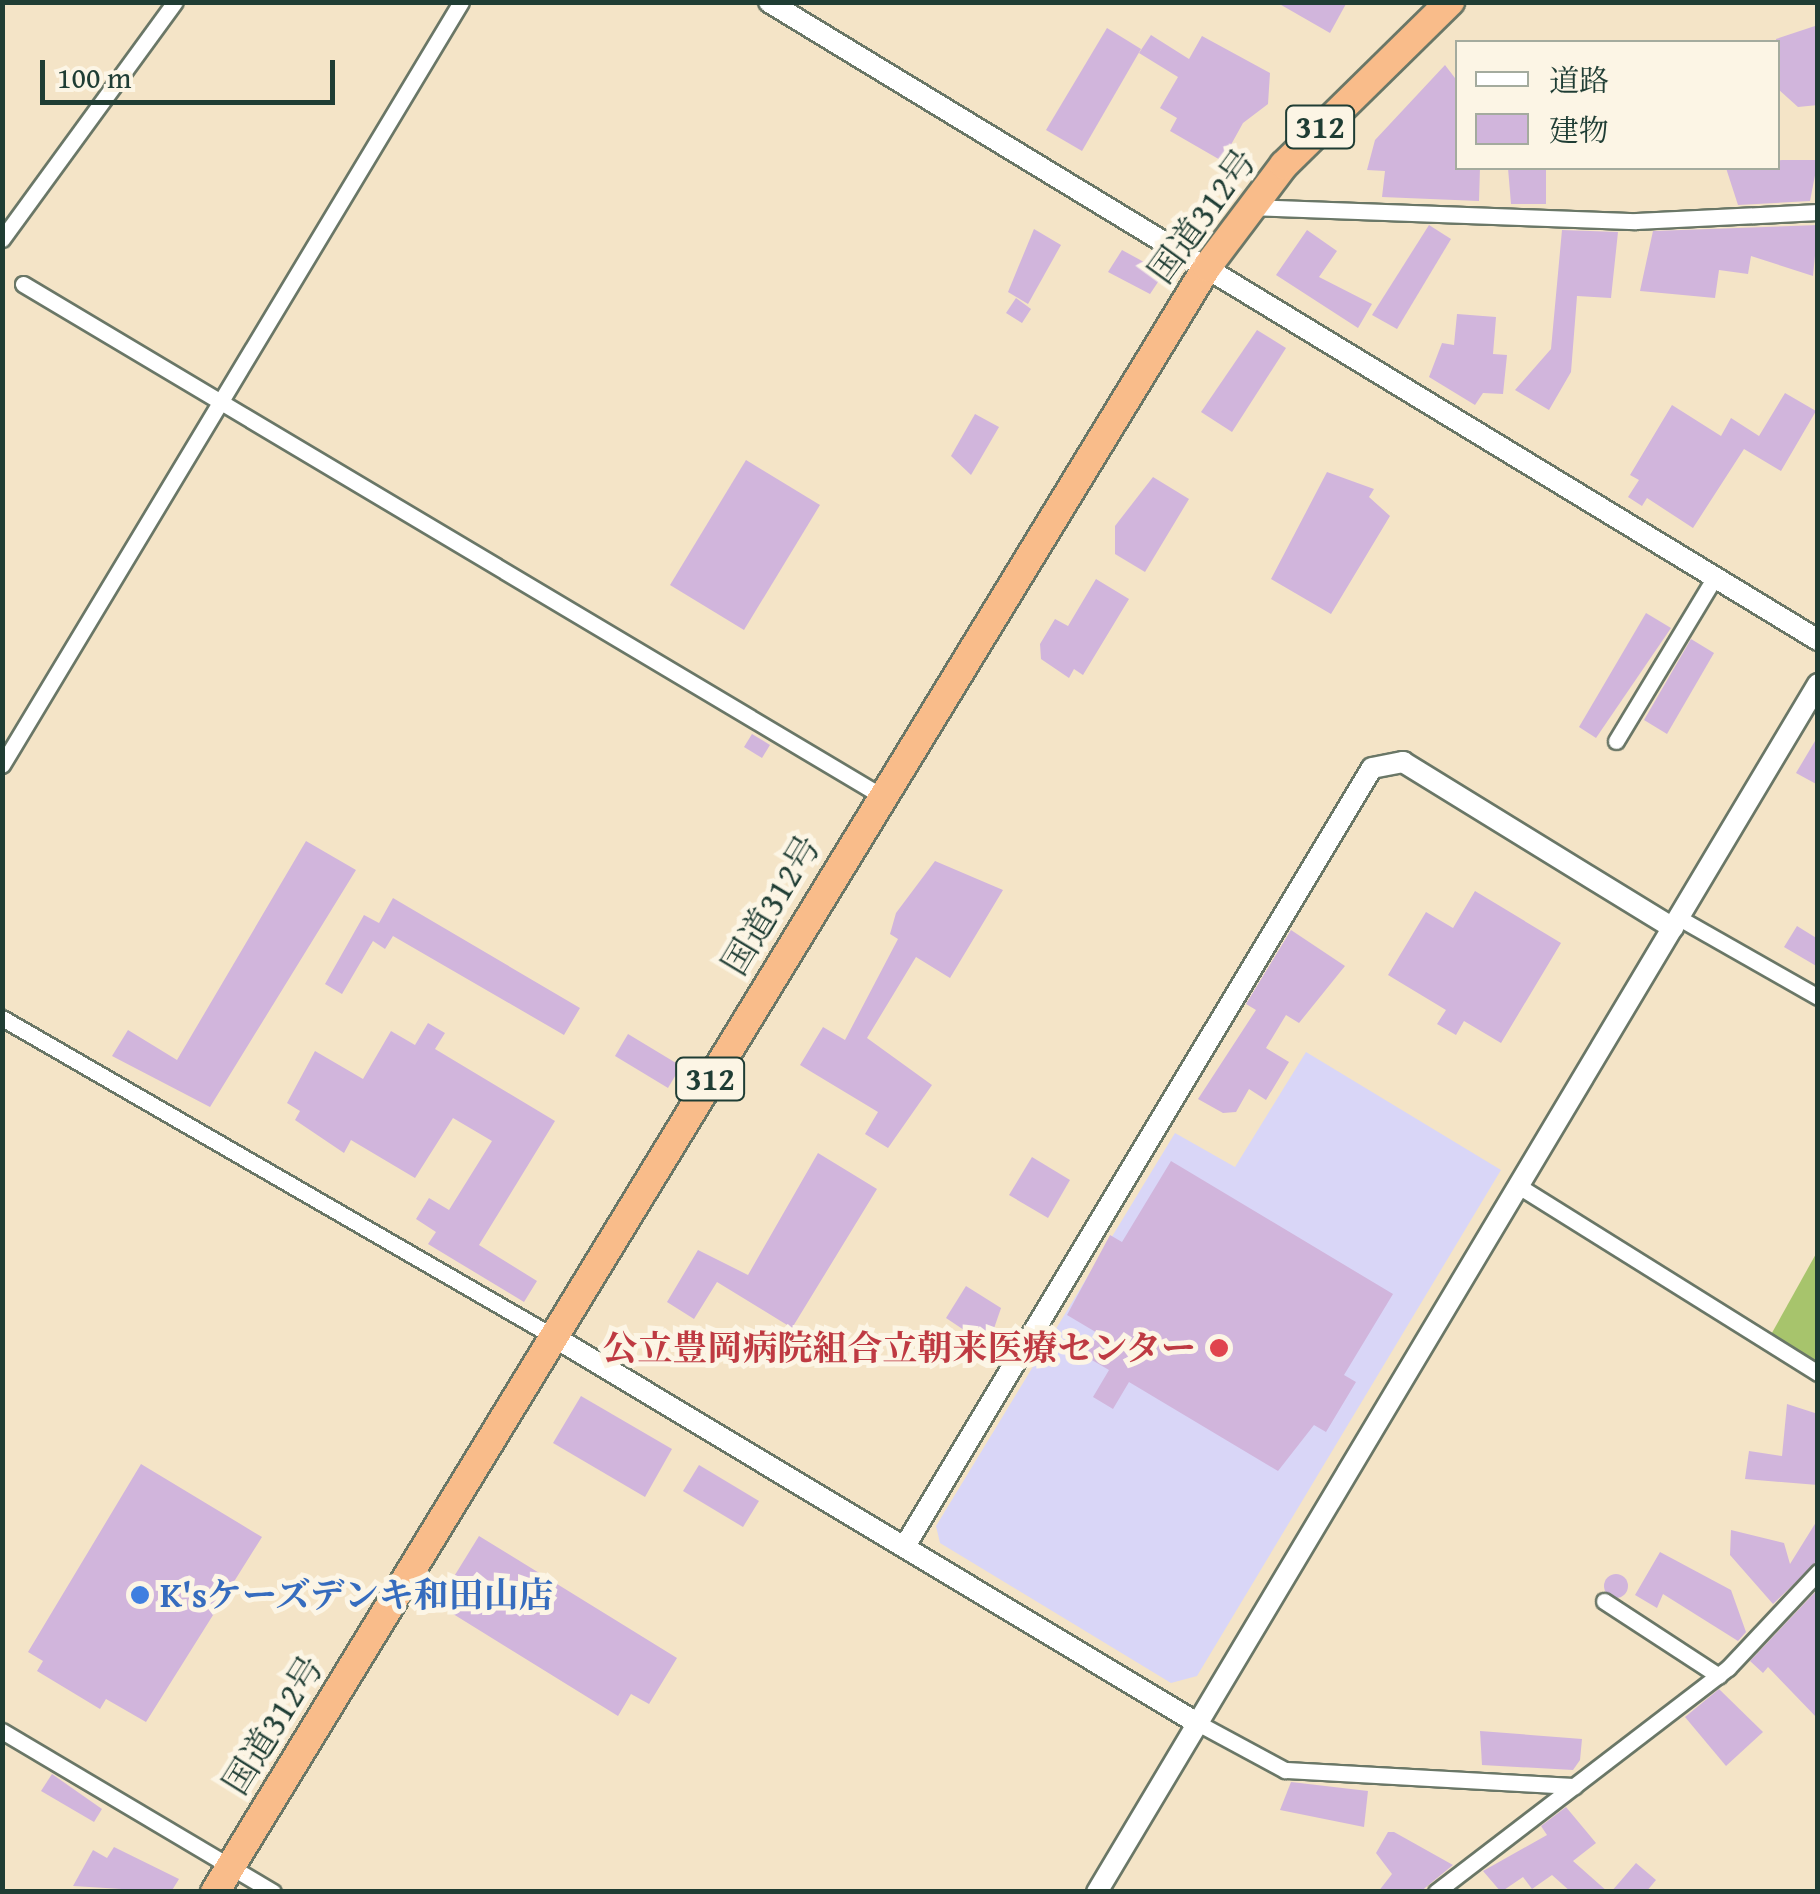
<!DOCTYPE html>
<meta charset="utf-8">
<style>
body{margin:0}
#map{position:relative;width:1820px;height:1894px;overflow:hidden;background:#f4e4c7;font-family:"Gentium Book Plus","Noto Serif JP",serif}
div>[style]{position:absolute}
.built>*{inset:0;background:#d9d6f7}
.green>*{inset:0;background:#a7c46c}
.building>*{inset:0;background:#d1b5dc}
.round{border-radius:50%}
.roads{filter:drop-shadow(2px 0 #6a7767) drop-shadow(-2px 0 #6a7767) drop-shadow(0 2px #6a7767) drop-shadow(0 -2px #6a7767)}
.minor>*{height:15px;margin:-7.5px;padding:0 7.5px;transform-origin:7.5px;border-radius:7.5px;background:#fff}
.tertiary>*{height:20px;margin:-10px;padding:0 10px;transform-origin:10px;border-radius:10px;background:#fff}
.trunk>*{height:28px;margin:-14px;padding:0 14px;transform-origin:14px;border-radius:14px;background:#f9bc8a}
.dots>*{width:28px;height:28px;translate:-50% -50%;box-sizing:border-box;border:5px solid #fcf5e5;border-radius:50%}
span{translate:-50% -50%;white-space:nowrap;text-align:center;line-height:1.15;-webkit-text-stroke:10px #fcf5e5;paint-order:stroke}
.shield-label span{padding:2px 8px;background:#fcf5e5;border:2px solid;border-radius:8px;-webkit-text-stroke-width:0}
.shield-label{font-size:32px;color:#1f3d34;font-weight:700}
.street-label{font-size:35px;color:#1f3d34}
.health-label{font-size:35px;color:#be3a42;font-weight:700}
.right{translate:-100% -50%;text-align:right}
.shop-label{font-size:35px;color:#366cbe;font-weight:700}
.left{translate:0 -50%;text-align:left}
.frame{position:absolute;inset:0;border:5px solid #1f3d34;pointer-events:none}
.legend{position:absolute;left:1455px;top:40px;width:325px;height:130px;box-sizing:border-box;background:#fcf5e5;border:2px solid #a4ab9e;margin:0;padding:12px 18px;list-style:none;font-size:30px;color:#1f3d34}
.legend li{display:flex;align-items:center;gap:20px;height:50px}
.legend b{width:50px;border:2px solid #a4ab9e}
.scale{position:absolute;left:40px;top:60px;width:295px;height:45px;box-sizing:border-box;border:5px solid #1f3d34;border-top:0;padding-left:12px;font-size:30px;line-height:35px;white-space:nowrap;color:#1f3d34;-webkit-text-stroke:8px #fcf5e5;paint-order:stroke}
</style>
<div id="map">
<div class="built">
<div style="clip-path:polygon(1306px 1052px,1501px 1170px,1197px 1676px,1171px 1683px,940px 1543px,936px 1526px,1175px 1133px,1235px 1167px)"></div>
</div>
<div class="green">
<div style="clip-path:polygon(1817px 1252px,1817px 1372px,1768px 1340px)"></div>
</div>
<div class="building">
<div style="clip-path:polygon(1276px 2px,1347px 2px,1330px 33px)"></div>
<div style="clip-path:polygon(1818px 25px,1818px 105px,1798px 107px,1778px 89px,1776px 39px)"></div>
<div style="clip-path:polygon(1107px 28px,1141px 49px,1082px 151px,1046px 130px)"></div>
<div style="clip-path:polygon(1151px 35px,1189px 59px,1202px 36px,1270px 73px,1268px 104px,1243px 123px,1222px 161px,1170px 131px,1177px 118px,1160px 108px,1178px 77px,1139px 53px)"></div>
<div style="clip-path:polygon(1445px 65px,1458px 82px,1458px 168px,1480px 168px,1479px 201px,1382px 197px,1385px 171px,1367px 170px,1375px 140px)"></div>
<div style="clip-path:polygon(1782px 160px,1818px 160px,1810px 201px,1738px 205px,1726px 168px)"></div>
<div style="clip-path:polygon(1508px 168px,1546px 168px,1546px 204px,1511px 204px)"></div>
<div style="clip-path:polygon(1429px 225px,1451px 239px,1397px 329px,1372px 315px)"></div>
<div style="clip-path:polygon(1818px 225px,1813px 276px,1751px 256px,1748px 274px,1719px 270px,1715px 298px,1640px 291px,1653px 231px)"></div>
<div style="clip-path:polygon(1034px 229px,1061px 245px,1028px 304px,1008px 292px)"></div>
<div style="clip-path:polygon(1307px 230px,1337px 251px,1319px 277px,1372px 304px,1358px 328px,1276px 275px)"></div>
<div style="clip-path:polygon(1562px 230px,1618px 232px,1611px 298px,1577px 296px,1571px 372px,1549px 410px,1515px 390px,1551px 349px)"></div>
<div style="clip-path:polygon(1122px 250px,1164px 273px,1150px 294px,1108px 272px)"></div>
<div style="clip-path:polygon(1016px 298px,1031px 309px,1022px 323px,1006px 313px)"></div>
<div style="clip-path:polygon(1457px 314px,1496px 317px,1493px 354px,1507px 355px,1503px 394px,1483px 393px,1475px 405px,1429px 377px,1442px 343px,1454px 345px)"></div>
<div style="clip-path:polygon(1257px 330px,1286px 348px,1232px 432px,1201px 412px)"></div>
<div style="clip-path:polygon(1785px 393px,1816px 411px,1781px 471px,1744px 449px,1693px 528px,1647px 498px,1642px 506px,1628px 497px,1639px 480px,1630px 475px,1672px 405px,1721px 436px,1731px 418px,1759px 436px)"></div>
<div style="clip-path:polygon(975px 414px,999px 427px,971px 475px,951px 456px)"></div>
<div style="clip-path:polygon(746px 460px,820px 505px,744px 630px,670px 585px)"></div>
<div style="clip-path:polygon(1327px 472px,1374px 489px,1369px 497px,1390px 516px,1331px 614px,1271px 579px)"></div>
<div style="clip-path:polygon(1153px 477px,1189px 499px,1145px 572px,1115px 554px,1115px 526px)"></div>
<div style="clip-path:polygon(1096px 579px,1129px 599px,1083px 675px,1074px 669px,1069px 678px,1041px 659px,1040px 644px,1055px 619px,1068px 626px)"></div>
<div style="clip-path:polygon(1646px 613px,1671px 628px,1596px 738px,1579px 727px)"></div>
<div style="clip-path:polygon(1691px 639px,1714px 653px,1667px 734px,1644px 720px)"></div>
<div style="clip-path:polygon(752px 734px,770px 745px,762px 758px,744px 747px)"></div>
<div style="clip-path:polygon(1818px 736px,1818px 785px,1796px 773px)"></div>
<div style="clip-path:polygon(306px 841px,356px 870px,210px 1107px,112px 1056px,128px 1030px,177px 1060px)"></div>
<div style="clip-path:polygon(935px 861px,1003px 890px,950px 978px,916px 957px,867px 1038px,932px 1085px,888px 1148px,865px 1134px,878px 1112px,800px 1065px,823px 1027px,845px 1040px,898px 939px,890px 934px,896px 913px)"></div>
<div style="clip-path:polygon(1475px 891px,1561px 943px,1501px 1043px,1464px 1021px,1456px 1035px,1437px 1024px,1446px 1010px,1388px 975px,1426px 912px,1453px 928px)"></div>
<div style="clip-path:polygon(393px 898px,580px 1008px,564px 1035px,393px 936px,385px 949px,373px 941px,342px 994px,325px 984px,364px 915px,379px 923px)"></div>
<div style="clip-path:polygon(1797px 926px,1818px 939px,1818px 967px,1784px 947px)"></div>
<div style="clip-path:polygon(1291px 930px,1345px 966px,1299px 1023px,1286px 1015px,1266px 1048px,1289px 1062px,1266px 1100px,1249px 1089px,1236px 1112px,1223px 1113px,1198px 1099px,1256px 1010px,1246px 1004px)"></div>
<div style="clip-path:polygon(428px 1023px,445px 1033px,435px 1049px,555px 1121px,479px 1245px,537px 1281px,524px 1302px,428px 1244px,436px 1232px,416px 1219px,429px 1198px,449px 1210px,492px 1141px,453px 1118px,415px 1178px,351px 1140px,344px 1153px,295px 1120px,300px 1111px,287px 1103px,315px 1051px,363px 1079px,391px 1031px,415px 1045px)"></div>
<div style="clip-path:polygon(628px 1034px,681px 1066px,668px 1088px,615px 1056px)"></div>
<div style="clip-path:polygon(818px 1153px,877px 1189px,792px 1328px,717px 1282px,694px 1319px,667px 1302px,698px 1250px,748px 1275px)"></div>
<div style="clip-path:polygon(1032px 1157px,1070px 1180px,1048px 1218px,1009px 1195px)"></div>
<div style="clip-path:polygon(1171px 1161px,1393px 1294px,1344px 1375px,1356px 1382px,1326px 1432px,1314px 1425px,1278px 1471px,1129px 1382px,1113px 1409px,1093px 1397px,1109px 1370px,1085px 1356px,1099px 1334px,1067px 1315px,1110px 1235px,1122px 1242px)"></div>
<div style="clip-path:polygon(966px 1286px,1001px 1308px,988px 1346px,946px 1318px)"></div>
<div style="clip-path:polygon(581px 1396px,672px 1449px,645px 1497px,553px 1443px)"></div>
<div style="clip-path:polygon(1787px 1404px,1818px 1414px,1818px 1485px,1745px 1479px,1749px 1451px,1782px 1456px)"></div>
<div style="clip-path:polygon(141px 1464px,262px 1537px,146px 1722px,106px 1699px,100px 1709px,37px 1671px,43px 1661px,28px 1652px)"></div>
<div style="clip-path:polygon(699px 1465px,759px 1501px,743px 1527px,683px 1491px)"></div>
<div style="clip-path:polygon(1818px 1519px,1818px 1561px,1773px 1604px,1730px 1555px,1731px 1530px,1784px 1543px,1790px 1564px)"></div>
<div style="clip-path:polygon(479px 1536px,677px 1658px,649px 1704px,631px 1694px,618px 1716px,437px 1604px)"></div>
<div style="clip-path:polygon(1660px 1552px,1731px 1590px,1746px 1632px,1738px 1641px,1663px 1594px,1657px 1608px,1635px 1595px)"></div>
<div class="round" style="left:1604px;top:1574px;width:24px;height:24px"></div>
<div style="clip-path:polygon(1818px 1589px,1818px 1719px,1768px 1667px,1763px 1673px,1750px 1661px)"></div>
<div style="clip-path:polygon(1719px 1689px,1763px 1732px,1726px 1766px,1685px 1717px)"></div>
<div style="clip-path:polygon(1480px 1731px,1582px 1739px,1580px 1760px,1573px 1770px,1482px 1765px)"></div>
<div style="clip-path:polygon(52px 1774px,102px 1809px,94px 1822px,41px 1791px)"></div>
<div style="clip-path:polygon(1291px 1782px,1368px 1791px,1364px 1827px,1280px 1810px)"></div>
<div style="clip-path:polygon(1566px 1807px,1596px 1843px,1573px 1861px,1608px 1892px,1571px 1892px,1552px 1875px,1532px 1889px,1523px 1877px,1501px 1892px,1483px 1871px,1547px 1835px,1541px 1826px)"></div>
<div style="clip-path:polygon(1388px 1832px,1394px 1832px,1453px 1865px,1420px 1892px,1378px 1892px,1392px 1874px,1376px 1853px)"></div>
<div style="clip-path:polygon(114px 1847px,179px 1879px,171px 1892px,73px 1886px,93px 1850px,107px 1858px)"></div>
<div style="clip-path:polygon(1636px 1863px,1656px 1880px,1646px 1892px,1611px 1892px)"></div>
</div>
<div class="roads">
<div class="minor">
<div style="left:1249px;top:207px;width:387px;rotate:2.1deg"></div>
<div style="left:1636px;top:221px;width:182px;rotate:-2.8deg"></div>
<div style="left:2px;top:239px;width:293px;rotate:-53.9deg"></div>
<div style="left:23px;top:284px;width:998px;rotate:30.81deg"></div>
<div style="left:1616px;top:741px;width:192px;rotate:-58.9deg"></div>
<div style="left:2px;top:765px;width:890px;rotate:-58.97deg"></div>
<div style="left:1679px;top:918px;width:160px;rotate:29.6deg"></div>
<div style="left:2px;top:1018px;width:640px;rotate:30.01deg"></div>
<div style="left:1517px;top:1185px;width:355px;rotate:32deg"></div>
<div style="left:1604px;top:1601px;width:137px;rotate:33.1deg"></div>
<div style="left:1192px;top:1720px;width:106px;rotate:28.3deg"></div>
<div style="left:1285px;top:1770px;width:290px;rotate:3.2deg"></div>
<div style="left:2px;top:1731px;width:315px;rotate:30.7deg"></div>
<div style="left:1436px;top:1892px;width:368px;rotate:-37.5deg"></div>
<div style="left:1728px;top:1668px;width:132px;rotate:-46.8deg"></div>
</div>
<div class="tertiary">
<div style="left:769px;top:2px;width:1228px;rotate:31.31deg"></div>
<div style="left:556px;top:1338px;width:742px;rotate:30.99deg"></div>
<div style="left:905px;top:1546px;width:907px;rotate:-59.03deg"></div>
<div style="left:1372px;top:768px;width:32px;rotate:-11deg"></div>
<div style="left:1403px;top:762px;width:317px;rotate:31.6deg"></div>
<div style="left:1097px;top:1892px;width:1407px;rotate:-59.17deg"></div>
</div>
<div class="trunk">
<div style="left:215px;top:1892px;width:1904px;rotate:-58.6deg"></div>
<div style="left:1207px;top:267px;width:128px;rotate:-53deg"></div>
<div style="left:1284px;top:165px;width:233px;rotate:-44.5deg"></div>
</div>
</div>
<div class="dots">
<div style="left:1219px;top:1348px;background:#e0444e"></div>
<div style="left:140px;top:1595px;background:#3f7fe0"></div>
</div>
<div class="shield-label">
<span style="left:1320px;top:127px">312</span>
<span style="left:710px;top:1079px">312</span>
</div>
<div class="street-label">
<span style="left:1202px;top:216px;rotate:-54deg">国道312号</span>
<span style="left:771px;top:905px;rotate:-59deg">国道312号</span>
<span style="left:273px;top:1725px;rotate:-58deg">国道312号</span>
</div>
<div class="health-label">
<span class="right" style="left:1196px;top:1348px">公立豊岡病院組合立朝来医療センター</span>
</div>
<div class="shop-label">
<span class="left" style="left:160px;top:1595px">K'sケーズデンキ和田山店</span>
</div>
<div class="frame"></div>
<ul class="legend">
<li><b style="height:12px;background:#fff"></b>道路</li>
<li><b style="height:28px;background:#d1b5dc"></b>建物</li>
</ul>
<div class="scale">100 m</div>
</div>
